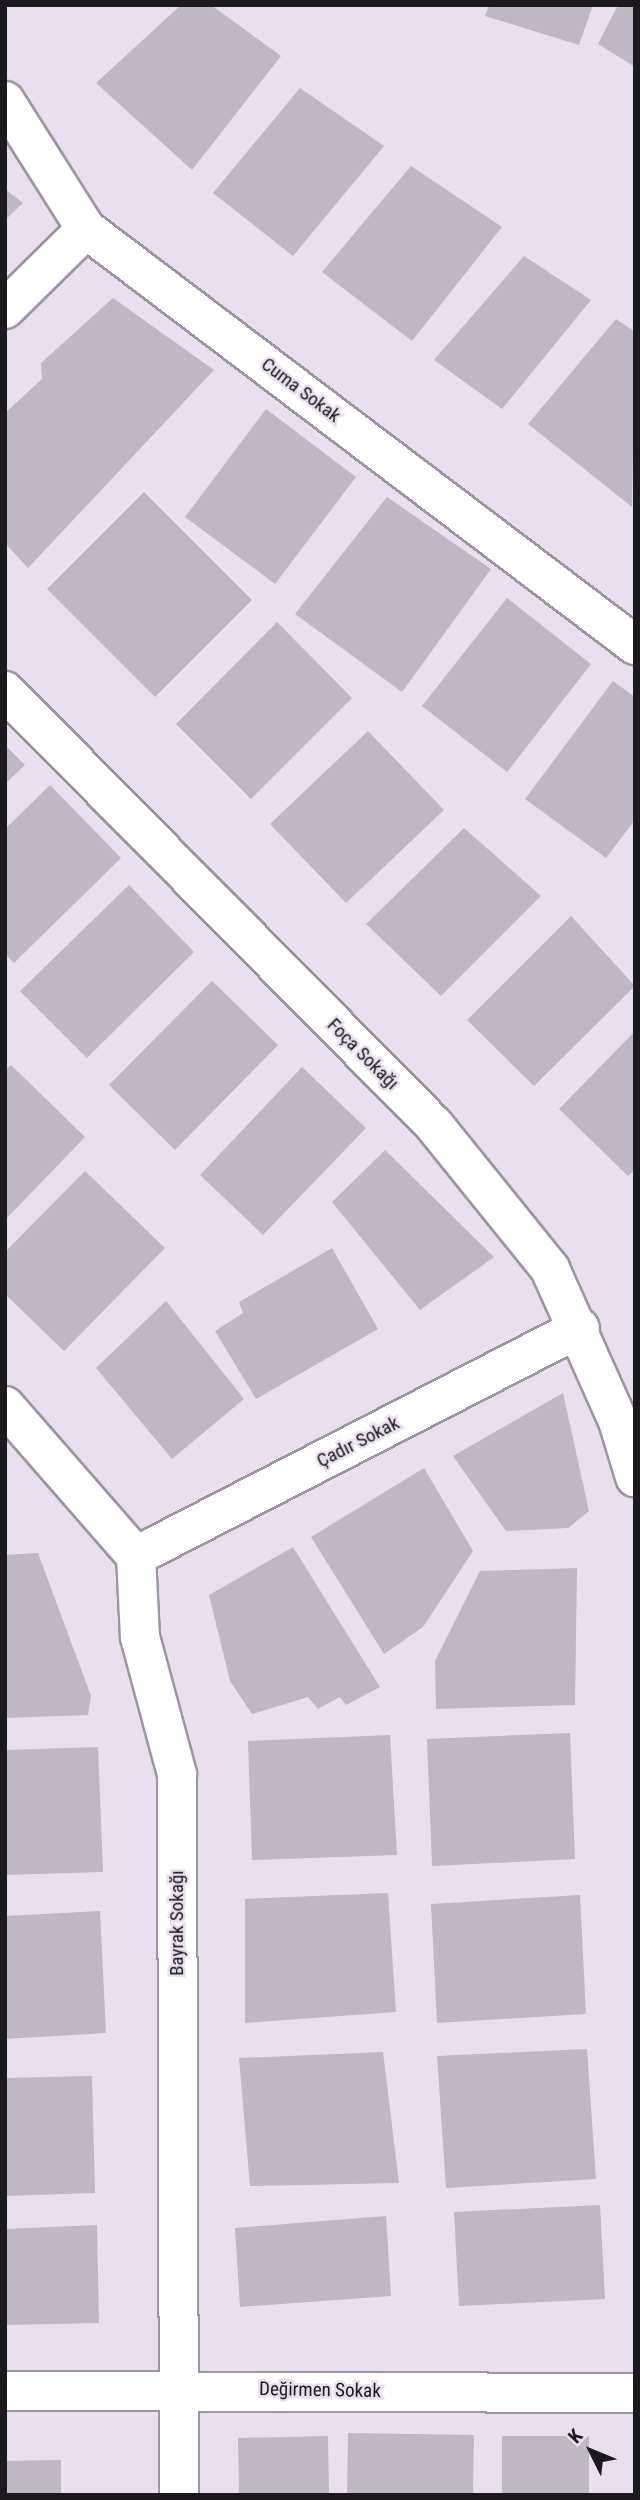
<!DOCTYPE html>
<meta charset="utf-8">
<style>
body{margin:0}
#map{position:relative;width:640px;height:2500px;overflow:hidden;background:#e9dfee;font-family:"Roboto Condensed",sans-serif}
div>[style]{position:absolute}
.building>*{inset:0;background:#c0b7c5}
.roads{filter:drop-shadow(2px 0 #9e95a3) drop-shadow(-2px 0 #9e95a3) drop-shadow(0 2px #9e95a3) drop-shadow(0 -2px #9e95a3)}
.minor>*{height:38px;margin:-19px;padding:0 19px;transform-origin:19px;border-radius:19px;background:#fff}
span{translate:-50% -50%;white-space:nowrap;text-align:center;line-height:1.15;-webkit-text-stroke:5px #e9dfee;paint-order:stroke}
.street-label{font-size:19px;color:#1c191e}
.frame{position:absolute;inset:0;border:7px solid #1c191e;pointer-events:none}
.north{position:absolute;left:556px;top:2416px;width:70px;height:70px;-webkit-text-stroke:5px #e9dfee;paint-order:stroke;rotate:313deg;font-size:19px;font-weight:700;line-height:28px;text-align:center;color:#1c191e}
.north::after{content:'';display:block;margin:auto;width:24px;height:32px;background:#1c191e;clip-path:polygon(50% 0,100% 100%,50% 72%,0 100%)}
</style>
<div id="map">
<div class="building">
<div style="clip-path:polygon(181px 5px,211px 5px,281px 56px,192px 170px,96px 83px)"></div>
<div style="clip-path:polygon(489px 5px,593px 5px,579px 45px,485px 16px)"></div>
<div style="clip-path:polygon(618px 5px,635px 5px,635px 67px,598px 44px)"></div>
<div style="clip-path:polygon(300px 88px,384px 146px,293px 256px,213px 193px)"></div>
<div style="clip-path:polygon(411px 166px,502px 227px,412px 341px,322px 272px)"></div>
<div style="clip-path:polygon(5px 189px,23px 203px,5px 220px)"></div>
<div style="clip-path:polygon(524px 256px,591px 300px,502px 409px,434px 360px)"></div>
<div style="clip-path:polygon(113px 298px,214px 370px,28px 568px,5px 543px,5px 413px,42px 379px,41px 363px)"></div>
<div style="clip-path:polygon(616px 319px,635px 332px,632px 507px,528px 424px)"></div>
<div style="clip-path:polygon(266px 409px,356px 477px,275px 584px,185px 517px)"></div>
<div style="clip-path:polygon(144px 492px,252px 600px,155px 697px,47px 589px)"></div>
<div style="clip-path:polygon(387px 497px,491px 569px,402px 692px,295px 614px)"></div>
<div style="clip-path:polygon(507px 598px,591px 664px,507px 772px,422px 706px)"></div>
<div style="clip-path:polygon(277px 622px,352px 698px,251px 799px,176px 724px)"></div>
<div style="clip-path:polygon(613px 681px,635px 697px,635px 820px,606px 858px,525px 799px)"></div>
<div style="clip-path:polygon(368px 731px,444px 810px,346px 903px,270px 824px)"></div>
<div style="clip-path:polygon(5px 745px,25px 765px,5px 784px)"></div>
<div style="clip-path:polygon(50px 785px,121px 858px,14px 963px,5px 954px,5px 829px)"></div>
<div style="clip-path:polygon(464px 828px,541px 896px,441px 996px,366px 924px)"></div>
<div style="clip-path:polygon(129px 885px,194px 952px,87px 1058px,20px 991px)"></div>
<div style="clip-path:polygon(571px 916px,635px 986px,534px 1086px,467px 1020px)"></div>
<div style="clip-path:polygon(212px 981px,278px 1045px,175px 1150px,109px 1085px)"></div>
<div style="clip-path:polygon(635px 1031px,635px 1169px,628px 1176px,559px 1109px)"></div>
<div style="clip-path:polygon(11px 1065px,85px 1137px,5px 1220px,5px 1071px)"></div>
<div style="clip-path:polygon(302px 1067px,366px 1128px,263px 1235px,200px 1175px)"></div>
<div style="clip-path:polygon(385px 1150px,494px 1257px,420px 1310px,332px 1202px)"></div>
<div style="clip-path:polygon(85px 1171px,165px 1248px,64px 1351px,5px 1294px,5px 1252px)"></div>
<div style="clip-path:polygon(332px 1248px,378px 1329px,256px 1399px,215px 1331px,243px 1313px,239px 1302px)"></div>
<div style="clip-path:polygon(166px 1301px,244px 1399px,172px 1459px,96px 1368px)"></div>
<div style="clip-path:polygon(563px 1393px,589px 1511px,568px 1528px,506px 1531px,453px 1456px)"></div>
<div style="clip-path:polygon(424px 1468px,473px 1551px,423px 1627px,384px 1654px,311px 1537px)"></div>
<div style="clip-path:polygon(293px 1547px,380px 1687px,346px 1705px,340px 1697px,318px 1709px,308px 1697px,252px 1714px,230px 1681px,209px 1595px)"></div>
<div style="clip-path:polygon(38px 1553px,91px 1696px,88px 1715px,5px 1718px,5px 1555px)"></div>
<div style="clip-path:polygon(577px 1568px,575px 1705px,436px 1709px,435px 1661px,480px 1571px)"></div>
<div style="clip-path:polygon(570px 1733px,575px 1859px,432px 1866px,427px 1739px)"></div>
<div style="clip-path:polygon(390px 1735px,397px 1855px,252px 1860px,248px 1741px)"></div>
<div style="clip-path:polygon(98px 1747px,103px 1872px,5px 1875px,5px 1750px)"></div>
<div style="clip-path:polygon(388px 1893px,396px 2012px,245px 2023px,245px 1899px)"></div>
<div style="clip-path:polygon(580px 1895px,586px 2014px,437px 2023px,431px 1904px)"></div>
<div style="clip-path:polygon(100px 1911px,106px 2033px,5px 2039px,5px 1916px)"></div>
<div style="clip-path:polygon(587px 2049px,596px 2179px,446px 2188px,437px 2056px)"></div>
<div style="clip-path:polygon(383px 2052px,399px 2183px,250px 2186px,239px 2058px)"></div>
<div style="clip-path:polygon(92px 2076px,95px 2193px,5px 2196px,5px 2078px)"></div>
<div style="clip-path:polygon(600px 2205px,605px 2299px,459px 2306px,454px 2212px)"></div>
<div style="clip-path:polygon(386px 2216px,391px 2296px,240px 2307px,235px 2228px)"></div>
<div style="clip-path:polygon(97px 2225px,99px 2323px,5px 2325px,5px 2229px)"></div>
<div style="clip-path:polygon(348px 2433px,474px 2435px,473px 2495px,347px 2495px)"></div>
<div style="clip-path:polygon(328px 2436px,329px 2495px,239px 2495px,238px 2438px)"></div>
<div style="clip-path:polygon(502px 2436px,589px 2436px,589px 2495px,502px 2495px)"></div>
<div style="clip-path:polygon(61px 2460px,61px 2495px,5px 2495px,5px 2461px)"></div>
</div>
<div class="roads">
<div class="minor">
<div style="left:5px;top:101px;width:151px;rotate:57.7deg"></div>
<div style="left:86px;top:229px;width:689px;rotate:37.15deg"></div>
<div style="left:5px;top:309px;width:114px;rotate:-44.6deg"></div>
<div style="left:5px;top:691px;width:610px;rotate:45.33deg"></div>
<div style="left:434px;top:1125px;width:185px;rotate:51.1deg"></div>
<div style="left:550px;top:1269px;width:167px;rotate:65.9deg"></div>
<div style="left:618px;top:1421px;width:59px;rotate:73.1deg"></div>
<div style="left:5px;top:1406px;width:199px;rotate:48.9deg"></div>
<div style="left:136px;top:1556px;width:81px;rotate:87.2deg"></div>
<div style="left:140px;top:1637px;width:142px;rotate:74.9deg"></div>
<div style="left:177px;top:1774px;width:721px;rotate:89.84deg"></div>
<div style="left:136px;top:1556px;width:499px;rotate:-27.2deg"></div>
<div style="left:5px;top:2391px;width:630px;rotate:0.18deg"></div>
</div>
</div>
<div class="street-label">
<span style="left:301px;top:390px;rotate:37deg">Cuma Sokak</span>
<span style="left:363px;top:1054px;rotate:45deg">Foça Sokağı</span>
<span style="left:358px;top:1442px;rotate:-27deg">Çadır Sokak</span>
<span style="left:177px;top:1923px;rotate:-90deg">Bayrak Sokağı</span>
<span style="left:320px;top:2390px;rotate:1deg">Değirmen Sokak</span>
</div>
<div class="frame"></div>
<div class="north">K</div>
</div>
